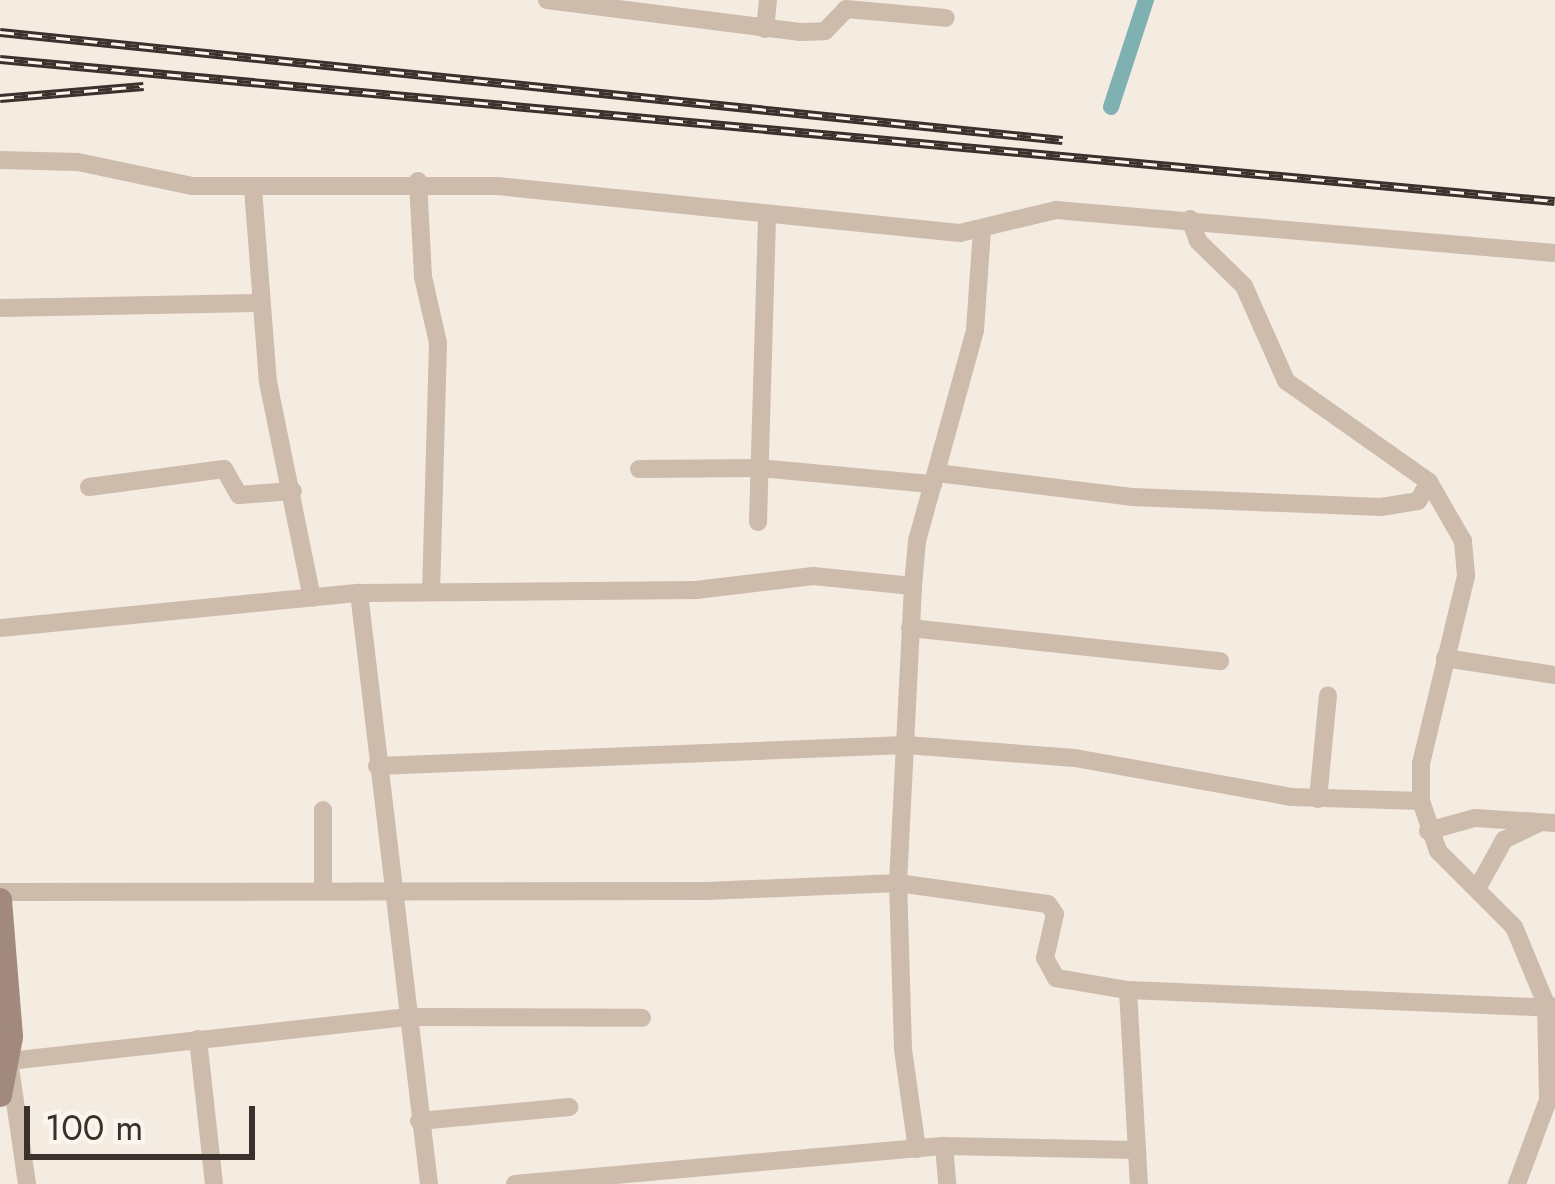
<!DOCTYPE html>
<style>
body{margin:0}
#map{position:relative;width:1555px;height:1184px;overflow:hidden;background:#f4ebe1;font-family:Jost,sans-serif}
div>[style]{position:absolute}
.canal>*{height:16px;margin:-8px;padding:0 8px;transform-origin:8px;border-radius:8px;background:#7fb0b2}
.street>*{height:18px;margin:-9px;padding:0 9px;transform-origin:9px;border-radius:9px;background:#cdbbac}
.secondary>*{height:24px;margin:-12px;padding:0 12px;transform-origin:12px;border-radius:12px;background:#a18a7d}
.rail>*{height:9px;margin-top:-4.5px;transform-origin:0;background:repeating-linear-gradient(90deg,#fbf5ee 0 14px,#3b302b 0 28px);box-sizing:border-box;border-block:3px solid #3b302b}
.street-bridge>*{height:18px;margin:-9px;padding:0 9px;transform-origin:9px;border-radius:9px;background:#cdbbac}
span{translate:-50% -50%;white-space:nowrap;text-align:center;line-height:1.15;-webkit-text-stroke:9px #fbf5ee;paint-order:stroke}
.scale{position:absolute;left:24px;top:1106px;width:231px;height:54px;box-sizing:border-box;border:6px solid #3b302b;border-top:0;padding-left:15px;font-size:36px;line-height:42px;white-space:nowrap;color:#3b302b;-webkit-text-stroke:9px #fbf5ee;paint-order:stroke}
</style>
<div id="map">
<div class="canal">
<div style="left:1111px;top:107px;width:113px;rotate:-71.9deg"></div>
</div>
<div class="street">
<div style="left:547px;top:0;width:256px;rotate:7.2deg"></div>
<div style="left:801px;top:32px;width:24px;rotate:-2deg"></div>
<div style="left:825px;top:31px;width:30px;rotate:-46deg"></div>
<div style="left:846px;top:9px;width:100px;rotate:5.1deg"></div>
<div style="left:765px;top:29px;width:29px;rotate:-84deg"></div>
<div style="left:0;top:160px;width:78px;rotate:1.5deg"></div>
<div style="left:78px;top:162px;width:116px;rotate:11.9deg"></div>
<div style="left:192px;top:186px;width:305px"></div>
<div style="left:497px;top:186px;width:465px;rotate:5.8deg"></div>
<div style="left:960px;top:233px;width:99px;rotate:-13.5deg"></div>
<div style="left:1056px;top:210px;width:501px;rotate:4.93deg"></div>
<div style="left:418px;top:181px;width:96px;rotate:87deg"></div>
<div style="left:423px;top:277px;width:68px;rotate:77.2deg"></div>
<div style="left:438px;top:343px;width:249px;rotate:91.6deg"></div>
<div style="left:253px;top:188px;width:195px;rotate:85.6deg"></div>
<div style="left:268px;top:382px;width:220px;rotate:78.5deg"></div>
<div style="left:1190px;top:219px;width:23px;rotate:70deg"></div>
<div style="left:1198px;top:241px;width:64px;rotate:44.4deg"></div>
<div style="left:1244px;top:286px;width:104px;rotate:66.1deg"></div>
<div style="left:1286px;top:381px;width:175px;rotate:35.2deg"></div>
<div style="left:1429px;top:482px;width:68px;rotate:60deg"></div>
<div style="left:1463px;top:541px;width:35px;rotate:85deg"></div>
<div style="left:1466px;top:576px;width:193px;rotate:103.5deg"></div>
<div style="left:1421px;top:764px;width:37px;rotate:90deg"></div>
<div style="left:1421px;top:801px;width:53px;rotate:71.2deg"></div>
<div style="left:1438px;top:851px;width:107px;rotate:45deg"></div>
<div style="left:1514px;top:927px;width:83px;rotate:67.4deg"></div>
<div style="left:1546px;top:1004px;width:96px;rotate:88.8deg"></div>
<div style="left:1548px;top:1100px;width:90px;rotate:110.3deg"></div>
<div style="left:0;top:308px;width:257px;rotate:-1.1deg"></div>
<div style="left:639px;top:469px;width:120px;rotate:-0.5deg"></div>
<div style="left:759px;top:468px;width:175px;rotate:5.3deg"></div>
<div style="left:937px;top:473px;width:196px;rotate:7deg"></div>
<div style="left:1132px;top:497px;width:249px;rotate:2.3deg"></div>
<div style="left:1381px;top:507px;width:37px;rotate:-9deg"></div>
<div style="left:1418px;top:501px;width:22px;rotate:-60deg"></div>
<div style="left:89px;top:487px;width:136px;rotate:-7.6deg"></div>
<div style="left:224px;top:469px;width:30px;rotate:60deg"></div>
<div style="left:239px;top:495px;width:54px;rotate:-4.2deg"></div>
<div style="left:758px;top:522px;width:308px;rotate:-88.3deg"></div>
<div style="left:359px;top:593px;width:595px;rotate:83.25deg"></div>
<div style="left:0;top:628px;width:361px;rotate:-5.6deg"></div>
<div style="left:359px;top:593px;width:337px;rotate:-0.5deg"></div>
<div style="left:696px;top:590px;width:118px;rotate:-6.8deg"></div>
<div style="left:813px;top:576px;width:100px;rotate:5.7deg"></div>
<div style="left:910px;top:628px;width:312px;rotate:6.1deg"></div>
<div style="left:1445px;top:658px;width:111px;rotate:8.8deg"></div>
<div style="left:377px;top:766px;width:529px;rotate:-2.27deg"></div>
<div style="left:906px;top:745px;width:169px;rotate:4.4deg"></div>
<div style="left:1075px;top:758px;width:219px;rotate:10.2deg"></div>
<div style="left:1291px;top:797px;width:130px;rotate:1.8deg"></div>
<div style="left:1318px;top:799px;width:104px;rotate:-84.5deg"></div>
<div style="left:1428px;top:831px;width:49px;rotate:-15.5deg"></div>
<div style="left:1475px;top:818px;width:80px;rotate:3.6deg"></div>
<div style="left:323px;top:887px;width:77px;rotate:-90deg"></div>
<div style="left:1478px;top:887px;width:54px;rotate:-61deg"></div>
<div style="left:1504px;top:840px;width:37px;rotate:-26deg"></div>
<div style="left:0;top:892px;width:707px;rotate:-0.08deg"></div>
<div style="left:707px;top:891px;width:191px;rotate:-2.4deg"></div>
<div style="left:898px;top:883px;width:151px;rotate:8deg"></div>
<div style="left:1048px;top:904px;width:12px;rotate:55deg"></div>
<div style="left:1055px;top:914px;width:45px;rotate:102.8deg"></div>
<div style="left:1045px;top:958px;width:23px;rotate:61deg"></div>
<div style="left:1056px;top:978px;width:73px;rotate:9.5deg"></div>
<div style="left:1128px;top:990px;width:410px;rotate:2.4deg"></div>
<div style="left:1128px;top:990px;width:194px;rotate:86.8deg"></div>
<div style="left:198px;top:1039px;width:146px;rotate:83.7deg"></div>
<div style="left:419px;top:1121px;width:151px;rotate:-5.3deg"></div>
<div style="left:944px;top:1146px;width:38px;rotate:85deg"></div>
<div style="left:917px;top:1149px;width:101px;rotate:-98deg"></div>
<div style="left:903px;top:1049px;width:166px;rotate:-91.7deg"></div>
<div style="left:898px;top:883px;width:297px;rotate:-87.1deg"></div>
<div style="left:913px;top:586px;width:45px;rotate:-84.9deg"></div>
<div style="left:917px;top:541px;width:219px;rotate:-74.6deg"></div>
<div style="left:975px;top:330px;width:101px;rotate:-86deg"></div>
<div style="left:27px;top:1184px;width:124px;rotate:-98.3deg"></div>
<div style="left:9px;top:1061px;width:402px;rotate:-6.3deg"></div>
<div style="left:409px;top:1017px;width:233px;rotate:0.2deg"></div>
<div style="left:515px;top:1184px;width:431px;rotate:-5.1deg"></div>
<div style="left:944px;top:1146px;width:193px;rotate:1.2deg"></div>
</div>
<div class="secondary">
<div style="left:0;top:900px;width:137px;rotate:85.4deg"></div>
<div style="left:11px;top:1037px;width:59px;rotate:100.7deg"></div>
</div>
<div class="rail">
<div style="left:0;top:32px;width:1068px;rotate:5.8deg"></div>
<div style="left:0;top:59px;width:1561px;rotate:5.22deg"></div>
<div style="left:0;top:98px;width:144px;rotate:-4.8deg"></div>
</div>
<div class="street-bridge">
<div style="left:1538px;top:1007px;width:13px;rotate:-4deg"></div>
</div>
<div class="scale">100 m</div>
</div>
